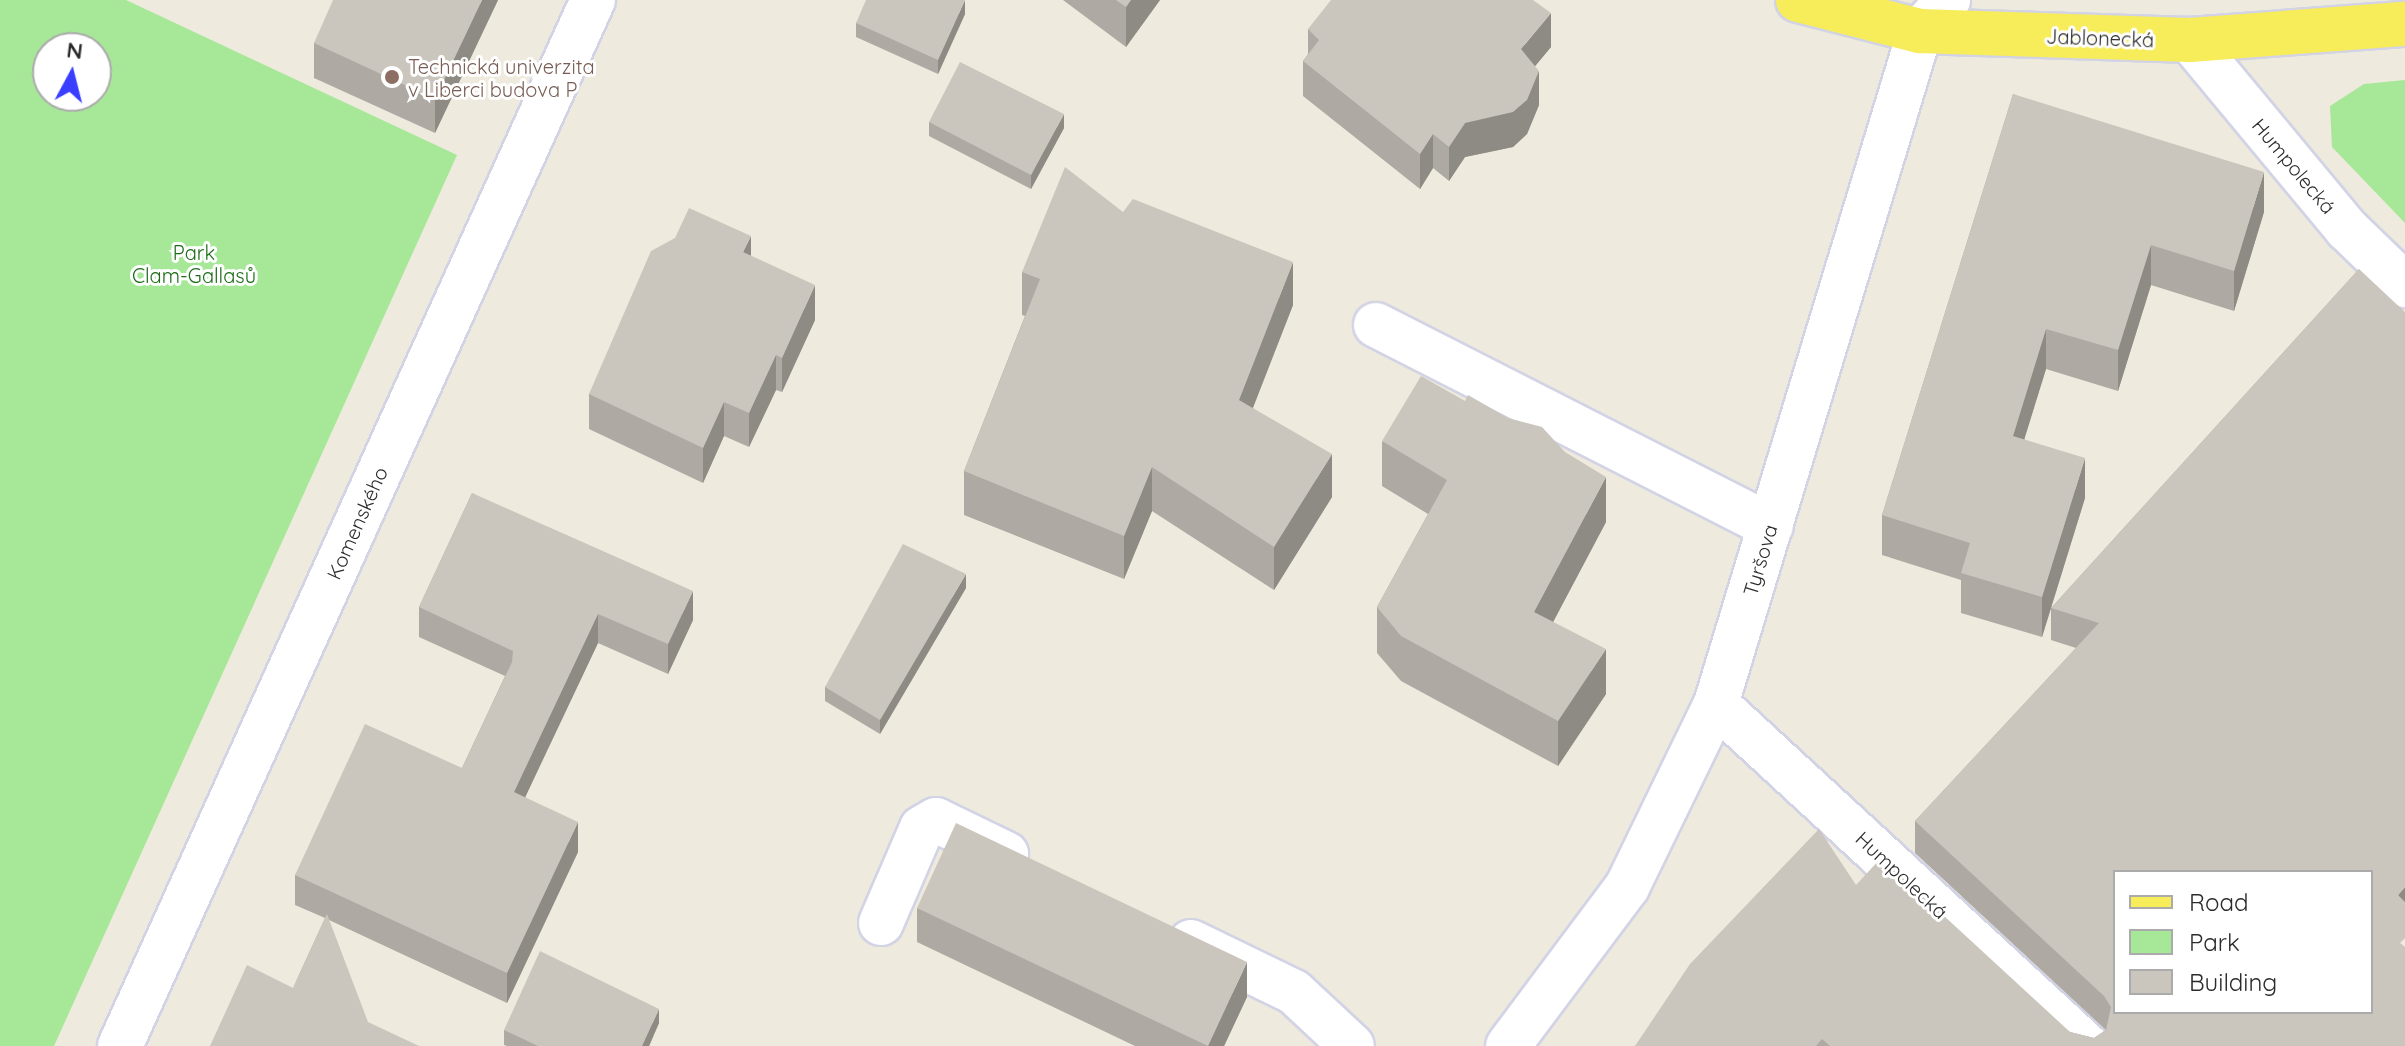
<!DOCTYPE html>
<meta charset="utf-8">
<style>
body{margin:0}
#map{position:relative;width:2405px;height:1046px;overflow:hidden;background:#eeeadd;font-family:Quicksand,sans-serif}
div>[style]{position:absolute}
.green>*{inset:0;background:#a6e798}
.roads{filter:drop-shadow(2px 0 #d2d3e5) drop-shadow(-2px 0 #d2d3e5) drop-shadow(0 2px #d2d3e5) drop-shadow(0 -2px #d2d3e5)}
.minor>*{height:44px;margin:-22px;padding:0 22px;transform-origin:22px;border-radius:22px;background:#fff}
.major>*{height:44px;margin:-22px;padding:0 22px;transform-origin:22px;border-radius:22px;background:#f7ec59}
.wall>*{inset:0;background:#aeaaa3}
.shaded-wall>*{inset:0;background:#8d8b84}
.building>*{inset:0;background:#cac6bd}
.dots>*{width:22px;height:22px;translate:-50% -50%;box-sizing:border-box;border:4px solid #fff;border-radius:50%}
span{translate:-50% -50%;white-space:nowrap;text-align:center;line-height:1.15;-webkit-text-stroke:6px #fff;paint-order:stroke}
.street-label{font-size:20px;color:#2c2c2c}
.education-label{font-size:20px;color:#785e54}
.left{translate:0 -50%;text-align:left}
.park-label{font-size:20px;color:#1b6d17}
.legend{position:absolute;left:2113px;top:870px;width:260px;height:144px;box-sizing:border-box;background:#fff;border:2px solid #ababab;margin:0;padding:10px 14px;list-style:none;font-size:24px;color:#2c2c2c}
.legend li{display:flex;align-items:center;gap:16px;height:40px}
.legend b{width:40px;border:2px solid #ababab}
.north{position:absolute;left:32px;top:32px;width:80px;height:80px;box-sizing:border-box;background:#fff;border:2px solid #ababab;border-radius:50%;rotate:7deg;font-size:22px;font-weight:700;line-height:32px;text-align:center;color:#2c2c2c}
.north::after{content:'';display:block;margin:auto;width:28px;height:36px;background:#393eff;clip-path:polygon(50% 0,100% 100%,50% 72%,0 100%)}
</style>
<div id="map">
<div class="green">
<div style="clip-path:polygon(evenodd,0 0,126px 0,457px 155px,54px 1046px,0 1046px,0 0,48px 48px,96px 48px,96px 96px,48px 96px,48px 48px)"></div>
<div style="clip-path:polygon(2405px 80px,2405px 223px,2332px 147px,2330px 106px,2364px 84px)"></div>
</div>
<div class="roads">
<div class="minor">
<div style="left:2190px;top:40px;width:246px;rotate:50.3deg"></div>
<div style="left:2347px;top:229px;width:81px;rotate:44deg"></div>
<div style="left:1376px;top:325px;width:443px;rotate:27deg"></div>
<div style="left:1716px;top:704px;width:505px;rotate:42.67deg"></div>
<div style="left:881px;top:923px;width:103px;rotate:-66.7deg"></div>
<div style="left:922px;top:828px;width:16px;rotate:-30deg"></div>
<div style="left:936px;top:820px;width:78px;rotate:25.9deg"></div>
<div style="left:1191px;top:942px;width:114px;rotate:25.9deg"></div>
<div style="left:1294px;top:992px;width:79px;rotate:43deg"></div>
<div style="left:120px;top:1046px;width:1148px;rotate:-65.67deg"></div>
<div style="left:1508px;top:1046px;width:199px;rotate:-53.2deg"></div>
<div style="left:1627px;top:887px;width:203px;rotate:-64.1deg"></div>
<div style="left:1716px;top:704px;width:703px;rotate:-73.14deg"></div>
<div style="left:1920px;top:31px;width:42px;rotate:-47.9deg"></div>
</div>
<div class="major">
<div style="left:1798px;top:0;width:126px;rotate:14.3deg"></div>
<div style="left:1920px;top:31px;width:270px;rotate:1.9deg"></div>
<div style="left:2190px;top:40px;width:216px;rotate:-4.3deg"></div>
</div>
</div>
<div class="wall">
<div style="clip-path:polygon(498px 0,435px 133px,314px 78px,314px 43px)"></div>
<div style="clip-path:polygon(1063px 0,1160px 0,1126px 47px)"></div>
<div style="clip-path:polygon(965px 14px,938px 74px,856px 37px,856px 23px)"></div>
<div style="clip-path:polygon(1308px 29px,1551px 47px,1535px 66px,1539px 105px,1527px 134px,1513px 147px,1465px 157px,1449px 181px,1433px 168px,1420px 189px,1303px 96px,1303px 61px,1308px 54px)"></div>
<div style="clip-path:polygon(2013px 94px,2264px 212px,2234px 311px,2151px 285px,2118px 391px,2046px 369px,2024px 439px,2085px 498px,2042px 637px,1961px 613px,1961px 580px,1882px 555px,1882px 515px)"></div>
<div style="clip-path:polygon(929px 122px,1064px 128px,1031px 189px,929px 136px)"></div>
<div style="clip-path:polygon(1123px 212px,1293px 305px,1253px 408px,1332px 497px,1274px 590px,1152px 511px,1124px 579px,964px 515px,964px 471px,1025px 316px,1022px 315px,1022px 272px)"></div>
<div style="clip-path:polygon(751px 256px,815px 320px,782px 392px,776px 390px,749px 447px,724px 436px,703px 483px,589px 429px,589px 394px)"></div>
<div style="clip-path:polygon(2359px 269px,2405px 1046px,1635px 1046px,1856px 885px,2070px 1032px,2094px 1038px,2106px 1030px,1915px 853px,1915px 821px,2076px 648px,2051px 640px,2051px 608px)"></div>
<div style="clip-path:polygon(1382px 441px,1606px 522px,1553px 622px,1606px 694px,1558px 766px,1401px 681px,1377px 653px,1377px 607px,1428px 514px,1382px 486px)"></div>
<div style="clip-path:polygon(472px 493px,693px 620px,668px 674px,598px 643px,525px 797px,578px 852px,507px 1003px,329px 920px,293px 988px,325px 918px,295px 905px,295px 875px,462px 768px,505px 676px,419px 637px,419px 607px)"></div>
<div style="clip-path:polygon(966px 588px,880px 734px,825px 701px,825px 687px)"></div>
<div style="clip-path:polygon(917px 908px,1247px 997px,1224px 1046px,1135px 1046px,917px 942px)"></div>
<div style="clip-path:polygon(659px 1023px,649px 1046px,507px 1046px,504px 1045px,504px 1030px)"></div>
</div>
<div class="shaded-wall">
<div style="clip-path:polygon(482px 0,498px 0,435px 133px,435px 99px)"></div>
<div style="clip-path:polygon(965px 0,965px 14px,938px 74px,938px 60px)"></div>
<div style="clip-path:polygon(1131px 0,1160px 0,1126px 47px,1126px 7px)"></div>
<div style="clip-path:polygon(1551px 13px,1551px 47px,1521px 83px,1521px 49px)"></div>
<div style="clip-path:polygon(1539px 71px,1539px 105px,1527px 134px,1513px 147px,1465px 157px,1449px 181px,1449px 147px,1465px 123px)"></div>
<div style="clip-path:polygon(1064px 114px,1064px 128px,1031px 189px,1031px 175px)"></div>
<div style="clip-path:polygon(1433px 134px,1433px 168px,1420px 189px,1420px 154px)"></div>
<div style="clip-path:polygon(2264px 172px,2264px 212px,2234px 311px,2234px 271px)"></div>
<div style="clip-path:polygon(751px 236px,751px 271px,743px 252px)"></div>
<div style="clip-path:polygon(2151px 245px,2151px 285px,2118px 391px,2118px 350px)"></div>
<div style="clip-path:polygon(1293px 262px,1293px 305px,1239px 443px,1239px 400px)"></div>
<div style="clip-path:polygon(815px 285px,815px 320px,782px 392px,782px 358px)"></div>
<div style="clip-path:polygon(2046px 329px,2046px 369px,2013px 476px,2013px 436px)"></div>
<div style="clip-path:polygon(776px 355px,776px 390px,749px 447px,749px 413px)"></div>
<div style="clip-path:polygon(724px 402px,724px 436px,703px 483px,703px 448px)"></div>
<div style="clip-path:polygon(1332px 454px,1332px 497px,1274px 590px,1274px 547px)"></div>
<div style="clip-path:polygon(2085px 458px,2085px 498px,2042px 637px,2042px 597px)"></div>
<div style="clip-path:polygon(1152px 467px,1152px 511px,1124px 579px,1124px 536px)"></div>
<div style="clip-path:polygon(1606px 477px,1606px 522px,1534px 658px,1534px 612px)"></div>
<div style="clip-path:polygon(966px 574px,966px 588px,880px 734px,880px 720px)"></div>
<div style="clip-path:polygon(693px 591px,693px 620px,668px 674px,668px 644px)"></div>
<div style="clip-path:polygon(598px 614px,598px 643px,514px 821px,514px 792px)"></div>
<div style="clip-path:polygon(1606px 649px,1606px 694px,1558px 766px,1558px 721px)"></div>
<div style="clip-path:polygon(578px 822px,578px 852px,507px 1003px,507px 973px)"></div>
<div style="clip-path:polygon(2405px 887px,2405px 919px,2398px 895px)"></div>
<div style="clip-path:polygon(1247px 962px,1247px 997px,1224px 1046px,1208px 1046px)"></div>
<div style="clip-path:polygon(659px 1009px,659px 1023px,649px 1046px,642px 1046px)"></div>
</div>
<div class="building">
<div style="clip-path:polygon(333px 0,482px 0,435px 99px,314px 43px)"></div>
<div style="clip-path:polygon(866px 0,965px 0,938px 60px,856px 23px)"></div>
<div style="clip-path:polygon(1116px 0,1131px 0,1126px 7px)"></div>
<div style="clip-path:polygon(1331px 0,1533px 0,1551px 13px,1521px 49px,1539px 71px,1527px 100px,1513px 112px,1465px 123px,1449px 147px,1433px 134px,1420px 154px,1303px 61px,1319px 40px,1308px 29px)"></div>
<div style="clip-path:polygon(960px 62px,1064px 114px,1031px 175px,929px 122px)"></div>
<div style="clip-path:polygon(2013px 94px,2264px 172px,2234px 271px,2151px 245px,2118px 350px,2046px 329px,2013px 436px,2085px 458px,2042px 597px,1961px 573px,1970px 543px,1882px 515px)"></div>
<div style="clip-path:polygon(1065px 167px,1123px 212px,1133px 199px,1293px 262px,1239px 400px,1332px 454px,1274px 547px,1152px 467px,1124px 536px,964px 471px,1040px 279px,1022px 272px)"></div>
<div style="clip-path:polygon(689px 208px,751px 236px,743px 252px,815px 285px,782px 358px,776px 355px,749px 413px,724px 402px,703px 448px,589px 394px,651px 251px,675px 238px)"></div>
<div style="clip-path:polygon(evenodd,2359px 269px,2405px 312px,2405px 887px,2398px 895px,2405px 902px,2405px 938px,2400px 943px,2405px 947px,2405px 1046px,1830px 1046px,1822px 1039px,1816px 1046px,1635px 1046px,1690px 964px,1819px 829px,1856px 885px,1881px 858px,2070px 1032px,2094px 1038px,2106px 1030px,2111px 1007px,2104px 996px,1915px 821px,2099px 623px,2051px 608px,2359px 269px,2115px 872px,2371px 872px,2371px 1012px,2115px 1012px,2115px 872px)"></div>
<div style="clip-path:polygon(1421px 376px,1465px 401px,1468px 395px,1508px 418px,1542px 427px,1565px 452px,1606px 477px,1534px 612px,1606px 649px,1558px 721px,1401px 636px,1377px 607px,1447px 480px,1382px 441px)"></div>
<div style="clip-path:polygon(472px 493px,693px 591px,668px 644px,598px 614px,514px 792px,578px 822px,507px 973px,295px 875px,365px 724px,462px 768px,512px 662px,513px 651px,419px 607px)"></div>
<div style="clip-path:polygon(903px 544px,966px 574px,880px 720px,825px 687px)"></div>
<div style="clip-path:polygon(956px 823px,1247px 962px,1208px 1046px,917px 908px)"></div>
<div style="clip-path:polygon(327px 914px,368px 1022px,419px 1046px,210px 1046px,247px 965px,293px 988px)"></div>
<div style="clip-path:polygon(540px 951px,659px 1009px,642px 1046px,538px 1046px,504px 1030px)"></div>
</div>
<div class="dots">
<div style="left:392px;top:77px;background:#8d6e63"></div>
</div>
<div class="street-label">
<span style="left:2100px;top:38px;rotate:2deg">Jablonecká</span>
<span style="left:2294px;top:166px;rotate:50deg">Humpolecká</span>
<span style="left:357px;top:523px;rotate:-66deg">Komenského</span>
<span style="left:1760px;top:560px;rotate:-73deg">Tyršova</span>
<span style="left:1902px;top:875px;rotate:43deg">Humpolecká</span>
</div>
<div class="education-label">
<span class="left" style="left:408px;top:78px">Technická univerzita<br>v Liberci budova P</span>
</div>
<div class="park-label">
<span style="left:194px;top:264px">Park<br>Clam-Gallasů</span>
</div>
<ul class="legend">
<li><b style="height:10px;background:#f7ec59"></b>Road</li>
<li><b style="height:22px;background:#a6e798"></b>Park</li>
<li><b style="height:22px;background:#cac6bd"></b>Building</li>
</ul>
<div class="north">N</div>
</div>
